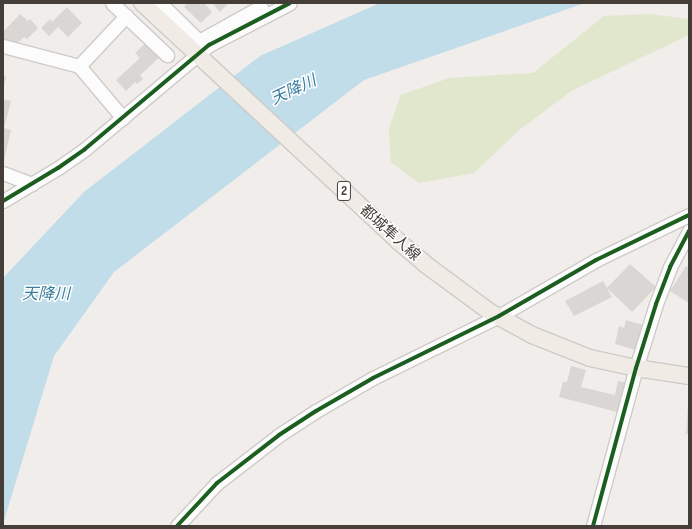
<!DOCTYPE html>
<meta charset="utf-8">
<style>
body{margin:0}
#map{position:relative;width:692px;height:529px;overflow:hidden;background:#f0edea;font-family:"Sofia Sans Condensed","Noto Sans JP",sans-serif}
div>[style]{position:absolute}
.green>*{inset:0;background:#e0e7cd}
.water>*{inset:0;background:#c0dde9}
.building>*{inset:0;background:#d9d6d3}
.roads{filter:drop-shadow(1px 0 #cecbc8) drop-shadow(-1px 0 #cecbc8) drop-shadow(0 1px #cecbc8) drop-shadow(0 -1px #cecbc8)}
.minor>*{height:13px;margin:-6.5px;padding:0 6.5px;transform-origin:6.5px;border-radius:6.5px;background:#fdfcfc}
.major>*{height:16px;margin:-8px;padding:0 8px;transform-origin:8px;border-radius:8px;background:#f0ebe5}
.cycleway>*{height:4px;margin:-2px;padding:0 2px;transform-origin:2px;border-radius:2px;background:#1b5e20}
span{translate:-50% -50%;white-space:nowrap;text-align:center;line-height:1.15;-webkit-text-stroke:3px #fff;paint-order:stroke}
.shield-label span{padding:1px 3px;background:#fff;border:1px solid;border-radius:3px;-webkit-text-stroke-width:0}
.shield-label{font-size:14px;color:#453e38;font-weight:700}
.street-label{font-size:15px;color:#453e38}
.water-label{font-size:16px;color:#3a7e9f;font-style:italic}
.frame{position:absolute;inset:0;border:4px solid #453e38;pointer-events:none}
</style>
<div id="map">
<div class="green">
<div style="clip-path:polygon(650px 14px,689px 19px,689px 35px,573px 90px,518px 131px,474px 173px,419px 183px,391px 162px,389px 128px,401px 95px,449px 78px,533px 73px,604px 16px)"></div>
</div>
<div class="water">
<div style="clip-path:polygon(380px 3px,585px 3px,364px 80px,114px 272px,54px 356px,3px 524px,3px 278px,84px 192px,260px 56px)"></div>
</div>
<div class="building">
<div style="clip-path:polygon(187px 3px,204px 3px,212px 12px,201px 23px,184px 7px)"></div>
<div style="clip-path:polygon(212px 3px,229px 3px,220px 12px)"></div>
<div style="clip-path:polygon(67px 7px,82px 23px,68px 37px,58px 27px,49px 36px,41px 28px,50px 19px,52px 22px)"></div>
<div style="clip-path:polygon(20px 14px,28px 21px,30px 19px,38px 28px,27px 39px,24px 37px,15px 45px,9px 44px,3px 39px,3px 32px)"></div>
<div style="clip-path:polygon(147px 42px,160px 57px,140px 75px,143px 79px,137px 84px,135px 82px,126px 91px,116px 80px,140px 58px,135px 53px)"></div>
<div style="clip-path:polygon(3px 76px,6px 76px,4px 87px,3px 87px)"></div>
<div style="clip-path:polygon(3px 99px,11px 101px,4px 128px,11px 130px,4px 160px)"></div>
<div style="clip-path:polygon(630px 264px,656px 287px,632px 312px,607px 288px)"></div>
<div style="clip-path:polygon(686px 266px,689px 268px,689px 303px,670px 291px)"></div>
<div style="clip-path:polygon(603px 281px,612px 297px,574px 316px,565px 301px)"></div>
<div style="clip-path:polygon(626px 320px,643px 325px,636px 350px,615px 344px,619px 326px,624px 328px)"></div>
<div style="clip-path:polygon(571px 366px,586px 370px,581px 387px,615px 395px,618px 381px,629px 383px,621px 413px,559px 397px,563px 382px,567px 382px)"></div>
<div style="clip-path:polygon(688px 405px,689px 405px,689px 434px,686px 434px)"></div>
</div>
<div class="roads">
<div class="minor">
<div style="left:112px;top:3px;width:76px;rotate:43.4deg"></div>
<div style="left:160px;top:3px;width:54px;rotate:44.3deg"></div>
<div style="left:199px;top:41px;width:70px;rotate:-29.1deg"></div>
<div style="left:260px;top:7px;width:10px;rotate:53deg"></div>
<div style="left:3px;top:46px;width:79px;rotate:14.7deg"></div>
<div style="left:79px;top:66px;width:68px;rotate:49.8deg"></div>
<div style="left:79px;top:66px;width:69px;rotate:-46.8deg"></div>
<div style="left:3px;top:173px;width:31px;rotate:21deg"></div>
<div style="left:3px;top:201px;width:64px;rotate:-31deg"></div>
<div style="left:58px;top:168px;width:33px;rotate:-35deg"></div>
<div style="left:85px;top:149px;width:162px;rotate:-40deg"></div>
<div style="left:209px;top:45px;width:91px;rotate:-27.4deg"></div>
<div style="left:177px;top:526px;width:59px;rotate:-47.1deg"></div>
<div style="left:217px;top:483px;width:78px;rotate:-37.7deg"></div>
<div style="left:279px;top:435px;width:44px;rotate:-33deg"></div>
<div style="left:316px;top:411px;width:66px;rotate:-30.1deg"></div>
<div style="left:373px;top:378px;width:140px;rotate:-26.2deg"></div>
<div style="left:499px;top:316px;width:112px;rotate:-30deg"></div>
<div style="left:596px;top:260px;width:103px;rotate:-25.8deg"></div>
<div style="left:593px;top:526px;width:164px;rotate:-74.8deg"></div>
<div style="left:636px;top:368px;width:67px;rotate:-72.6deg"></div>
<div style="left:656px;top:304px;width:40px;rotate:-69deg"></div>
<div style="left:670px;top:267px;width:41px;rotate:-62.2deg"></div>
</div>
<div class="major">
<div style="left:142px;top:3px;width:350px;rotate:42.9deg"></div>
<div style="left:398px;top:241px;width:35px;rotate:40deg"></div>
<div style="left:425px;top:264px;width:81px;rotate:36.4deg"></div>
<div style="left:490px;top:312px;width:48px;rotate:28.7deg"></div>
<div style="left:532px;top:335px;width:62px;rotate:21.6deg"></div>
<div style="left:590px;top:358px;width:47px;rotate:12.3deg"></div>
<div style="left:636px;top:368px;width:54px;rotate:8.6deg"></div>
</div>
</div>
<div class="cycleway">
<div style="left:3px;top:201px;width:64px;rotate:-31deg"></div>
<div style="left:58px;top:168px;width:33px;rotate:-35deg"></div>
<div style="left:85px;top:149px;width:162px;rotate:-40deg"></div>
<div style="left:209px;top:45px;width:91px;rotate:-27.4deg"></div>
<div style="left:177px;top:526px;width:59px;rotate:-47.1deg"></div>
<div style="left:217px;top:483px;width:78px;rotate:-37.7deg"></div>
<div style="left:279px;top:435px;width:44px;rotate:-33deg"></div>
<div style="left:316px;top:411px;width:66px;rotate:-30.1deg"></div>
<div style="left:373px;top:378px;width:140px;rotate:-26.2deg"></div>
<div style="left:499px;top:316px;width:112px;rotate:-30deg"></div>
<div style="left:596px;top:260px;width:103px;rotate:-25.8deg"></div>
<div style="left:593px;top:526px;width:164px;rotate:-74.8deg"></div>
<div style="left:636px;top:368px;width:67px;rotate:-72.6deg"></div>
<div style="left:656px;top:304px;width:40px;rotate:-69deg"></div>
<div style="left:670px;top:267px;width:41px;rotate:-62.2deg"></div>
</div>
<div class="shield-label">
<span style="left:344px;top:191px">2</span>
</div>
<div class="street-label">
<span style="left:390px;top:233px;rotate:42deg">都城隼人線</span>
</div>
<div class="water-label">
<span style="left:294px;top:91px;rotate:-25deg">天降川</span>
<span style="left:46px;top:295px">天降川</span>
</div>
<div class="frame"></div>
</div>
